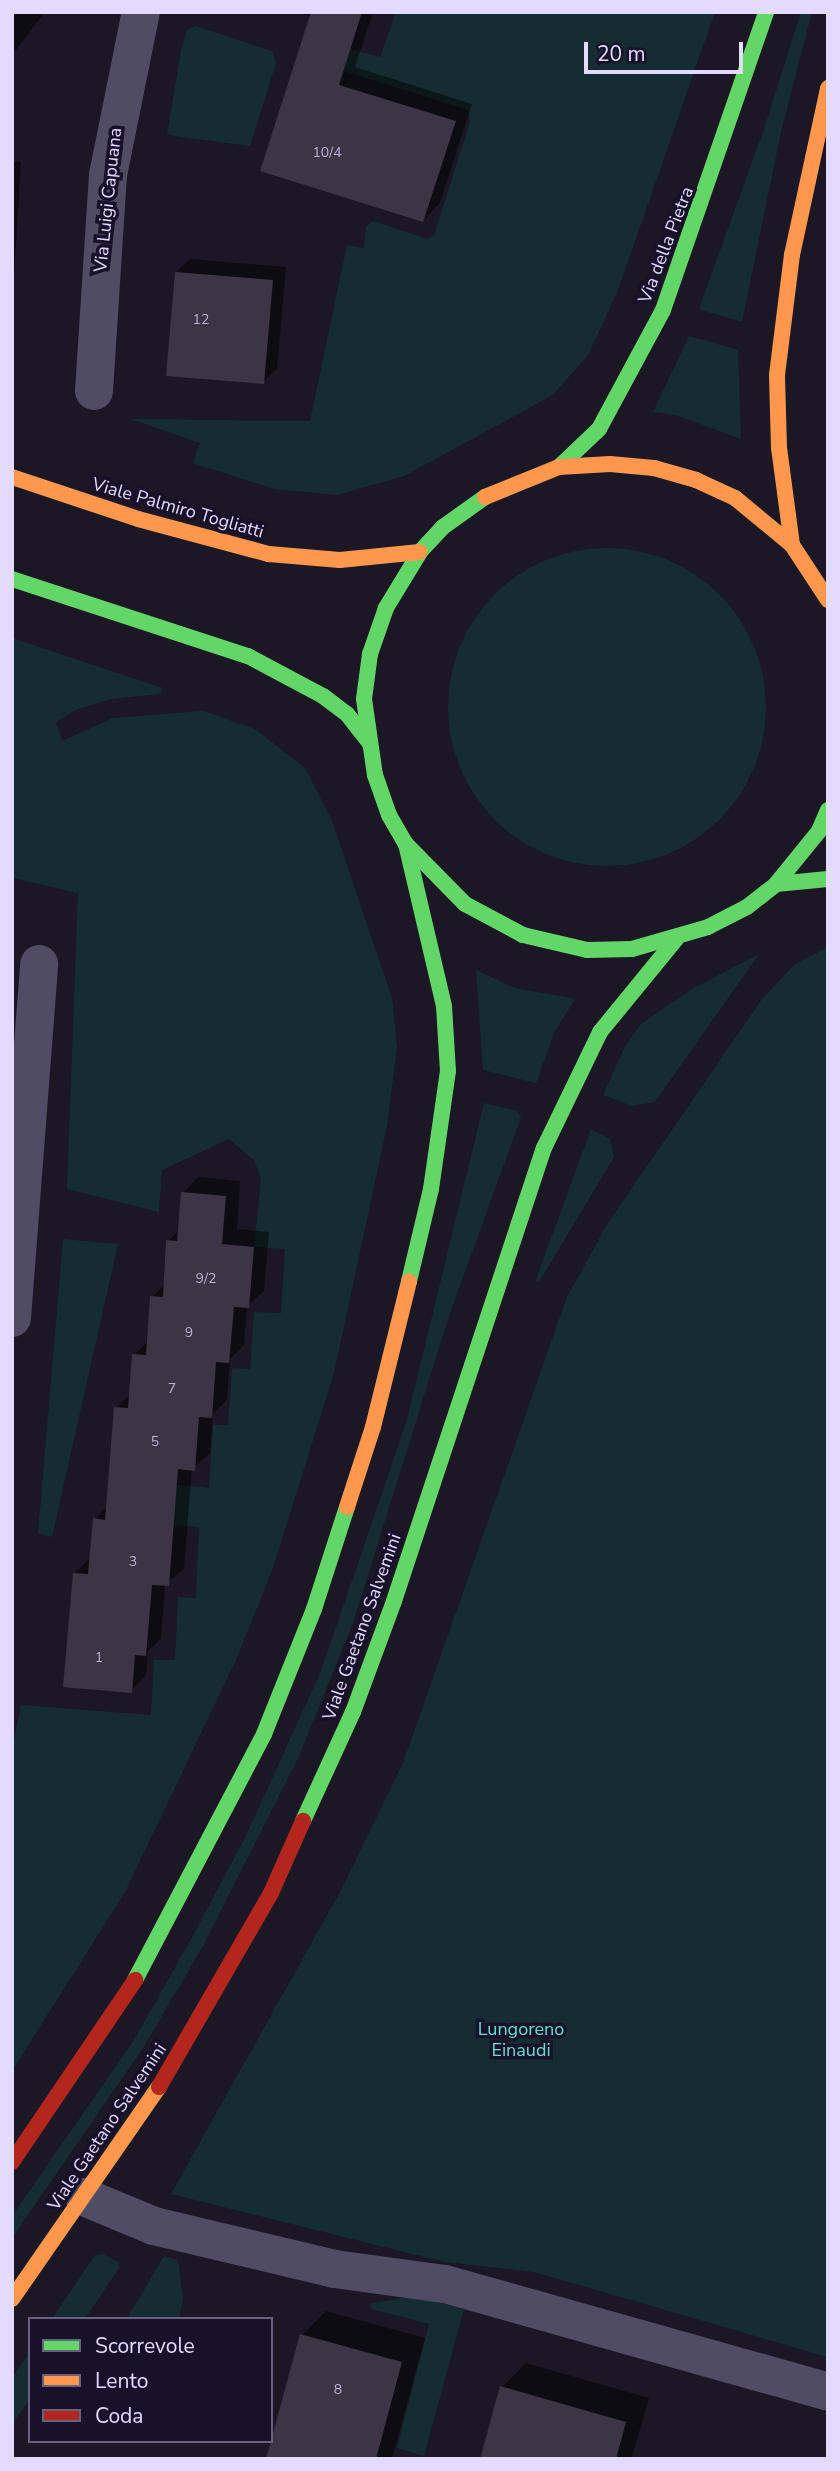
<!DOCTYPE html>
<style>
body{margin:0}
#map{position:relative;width:840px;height:2471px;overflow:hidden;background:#1b1724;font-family:"Nunito Sans",sans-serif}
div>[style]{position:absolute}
.green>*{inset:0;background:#152d32}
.round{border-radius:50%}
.shadow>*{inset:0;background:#0007}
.building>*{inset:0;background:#3b3546}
.street>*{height:38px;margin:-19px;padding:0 19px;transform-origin:19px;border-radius:19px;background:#504c65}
.fast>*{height:16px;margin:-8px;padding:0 8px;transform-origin:8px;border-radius:8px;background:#63d668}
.slow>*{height:16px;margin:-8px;padding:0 8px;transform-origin:8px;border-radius:8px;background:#ff974d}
.jam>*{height:16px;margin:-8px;padding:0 8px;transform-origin:8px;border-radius:8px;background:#b3261e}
span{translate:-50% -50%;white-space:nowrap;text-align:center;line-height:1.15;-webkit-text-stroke:7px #18112a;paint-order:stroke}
.number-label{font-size:14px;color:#b9b2d0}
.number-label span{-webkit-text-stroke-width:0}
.street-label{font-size:18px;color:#e3dbfe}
.park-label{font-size:18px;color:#66dfce}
.frame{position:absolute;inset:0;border:14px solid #e3dbfe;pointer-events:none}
.legend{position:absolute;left:28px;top:2317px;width:245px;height:126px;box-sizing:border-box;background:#18112a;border:2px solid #69627f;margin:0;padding:9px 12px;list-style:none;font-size:21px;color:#e3dbfe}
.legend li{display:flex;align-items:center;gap:14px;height:35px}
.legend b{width:35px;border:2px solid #69627f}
.scale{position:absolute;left:584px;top:42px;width:159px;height:32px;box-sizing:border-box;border:4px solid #e3dbfe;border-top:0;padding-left:9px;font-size:21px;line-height:24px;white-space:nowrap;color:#e3dbfe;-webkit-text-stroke:5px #18112a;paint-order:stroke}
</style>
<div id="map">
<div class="green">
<div style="clip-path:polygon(396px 12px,715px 12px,617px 293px,588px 355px,553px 395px,404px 476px,337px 495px,274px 489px,193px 463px,200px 443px,131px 419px,310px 421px,347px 245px,364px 248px,366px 226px,374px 221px,427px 239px,434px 236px,470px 121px,468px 110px,325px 65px,335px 45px,380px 57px)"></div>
<div style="clip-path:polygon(801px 12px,812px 12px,781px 132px,742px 322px,701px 310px,700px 306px,764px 129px)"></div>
<div style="clip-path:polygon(195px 26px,272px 51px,276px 63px,250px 146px,167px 135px,181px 51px,187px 30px)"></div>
<div style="clip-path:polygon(689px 336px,738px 350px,741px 439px,679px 416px,653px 412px)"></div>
<div class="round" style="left:448px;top:548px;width:318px;height:318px"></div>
<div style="clip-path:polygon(12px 638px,163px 688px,160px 694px,111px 699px,75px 710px,56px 722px,62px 741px,113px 718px,203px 711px,255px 729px,305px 768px,332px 821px,392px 998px,397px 1047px,387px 1126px,334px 1373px,273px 1568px,236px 1660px,125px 1892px,12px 2071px,12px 1750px,21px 1705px,151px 1715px,154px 1660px,175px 1660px,178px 1597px,196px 1598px,199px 1527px,108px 1520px,111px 1478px,209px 1488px,213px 1425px,228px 1425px,232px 1368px,250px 1369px,254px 1312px,281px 1313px,285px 1249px,254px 1247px,261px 1179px,254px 1160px,229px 1139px,162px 1170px,159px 1212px,67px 1189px,78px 893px,12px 878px)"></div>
<div style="clip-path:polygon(828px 947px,828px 2357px,534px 2272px,445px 2262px,171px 2194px,340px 1892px,403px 1763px,567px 1297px,608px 1223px,762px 999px,795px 964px)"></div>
<div style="clip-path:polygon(759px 954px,655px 1102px,632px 1106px,603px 1095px,625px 1046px,641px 1024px,692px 989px)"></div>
<div style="clip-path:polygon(476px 970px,515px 988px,575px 999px,554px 1033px,536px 1083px,483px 1070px)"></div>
<div style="clip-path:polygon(484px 1103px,517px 1111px,521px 1117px,449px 1316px,353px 1623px,299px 1756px,202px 1948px,143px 2048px,12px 2238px,12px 2216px,134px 2040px,190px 1941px,245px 1838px,321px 1671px,406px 1423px)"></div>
<div style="clip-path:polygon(591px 1129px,610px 1139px,614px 1157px,539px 1282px,535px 1282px)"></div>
<div style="clip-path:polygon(63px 1239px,118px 1244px,52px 1537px,38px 1533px)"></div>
<div style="clip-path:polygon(103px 2254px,118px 2262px,119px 2268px,85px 2319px,52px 2319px,95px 2255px)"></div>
<div style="clip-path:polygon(164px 2256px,178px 2260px,183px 2299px,179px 2319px,127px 2319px)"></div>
<div style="clip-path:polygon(412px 2296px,464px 2309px,424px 2456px,397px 2448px,429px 2324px,371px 2309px,370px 2304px)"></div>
<div style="clip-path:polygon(30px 2352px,30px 2399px,12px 2424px,12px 2378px)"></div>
</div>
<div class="shadow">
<div style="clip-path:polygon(12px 12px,45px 12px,12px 55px)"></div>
<div style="clip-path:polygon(295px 12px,373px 12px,355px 67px,472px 104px,440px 203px,423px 220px,263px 170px,311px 17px)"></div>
<div style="clip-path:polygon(12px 162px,21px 162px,12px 309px)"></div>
<div style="clip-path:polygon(190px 259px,286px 267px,277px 369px,263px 382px,176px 272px)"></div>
<div style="clip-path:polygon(198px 1177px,240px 1181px,237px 1229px,269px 1232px,264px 1291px,247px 1306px,244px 1345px,230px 1359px,227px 1400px,213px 1414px,210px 1453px,192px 1469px,184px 1569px,165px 1584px,161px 1639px,148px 1651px,146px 1675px,131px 1691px,74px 1574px,90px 1558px,95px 1519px,108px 1506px,116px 1408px,131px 1393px,134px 1355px,149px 1340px,152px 1297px,165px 1284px,168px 1241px,180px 1229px,183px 1193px)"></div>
<div style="clip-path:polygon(326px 2311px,425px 2338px,392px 2459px,268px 2459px,302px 2335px)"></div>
<div style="clip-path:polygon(526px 2363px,649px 2398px,632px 2457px,639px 2459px,482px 2459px,502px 2387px)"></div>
</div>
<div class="building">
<div style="clip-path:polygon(311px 12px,362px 12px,339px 85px,456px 121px,423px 222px,260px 171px)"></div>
<div style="clip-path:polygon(175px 272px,273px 280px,264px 384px,166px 376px)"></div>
<div style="clip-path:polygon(181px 1192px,226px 1196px,222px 1244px,254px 1247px,249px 1308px,234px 1307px,229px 1363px,216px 1362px,212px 1418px,199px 1417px,195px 1471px,178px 1469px,169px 1586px,152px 1585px,146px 1656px,135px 1655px,132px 1693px,63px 1687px,73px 1573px,88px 1574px,93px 1518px,105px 1520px,114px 1407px,128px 1408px,132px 1354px,146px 1355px,150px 1296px,163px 1297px,166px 1240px,177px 1241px)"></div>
<div style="clip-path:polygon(300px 2334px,402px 2362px,376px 2459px,266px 2459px)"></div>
<div style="clip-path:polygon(500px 2386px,626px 2422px,616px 2459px,480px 2459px)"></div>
</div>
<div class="street">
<div style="left:94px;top:391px;width:216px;rotate:-86.3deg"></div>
<div style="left:108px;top:175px;width:166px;rotate:-78.6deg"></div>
<div style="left:12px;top:1318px;width:355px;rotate:-85.6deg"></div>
<div style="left:84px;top:2197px;width:76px;rotate:22.5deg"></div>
<div style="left:154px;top:2226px;width:186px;rotate:13.4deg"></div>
<div style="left:335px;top:2269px;width:111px;rotate:7.8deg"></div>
<div style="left:445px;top:2284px;width:398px;rotate:15.7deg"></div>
</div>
<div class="fast">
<div style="left:559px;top:467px;width:55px;rotate:-43.5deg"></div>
<div style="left:599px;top:429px;width:135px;rotate:-61.7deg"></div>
<div style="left:663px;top:310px;width:315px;rotate:-70.9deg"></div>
<div style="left:485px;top:497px;width:52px;rotate:144.5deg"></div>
<div style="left:443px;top:527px;width:34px;rotate:133deg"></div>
<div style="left:420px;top:552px;width:66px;rotate:121.3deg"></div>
<div style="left:386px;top:608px;width:49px;rotate:109.2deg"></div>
<div style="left:370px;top:654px;width:45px;rotate:97.6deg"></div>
<div style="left:364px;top:699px;width:77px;rotate:81.8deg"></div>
<div style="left:375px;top:775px;width:42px;rotate:70.7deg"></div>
<div style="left:389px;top:815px;width:34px;rotate:60deg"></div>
<div style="left:406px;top:844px;width:84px;rotate:45.5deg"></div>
<div style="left:465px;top:904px;width:66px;rotate:28.1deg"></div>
<div style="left:523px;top:935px;width:66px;rotate:13.2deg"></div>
<div style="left:587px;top:950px;width:45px;rotate:-1.3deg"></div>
<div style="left:632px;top:949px;width:79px;rotate:-16.1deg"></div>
<div style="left:708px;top:927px;width:44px;rotate:-27.1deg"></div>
<div style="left:747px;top:907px;width:37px;rotate:-38deg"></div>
<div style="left:776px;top:884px;width:68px;rotate:-50.9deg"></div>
<div style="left:819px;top:831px;width:23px;rotate:-67deg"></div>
<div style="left:12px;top:579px;width:248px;rotate:18.1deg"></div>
<div style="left:248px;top:656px;width:85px;rotate:28.1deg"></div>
<div style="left:323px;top:696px;width:30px;rotate:37deg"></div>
<div style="left:347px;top:714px;width:36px;rotate:52deg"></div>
<div style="left:406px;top:844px;width:166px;rotate:76.8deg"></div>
<div style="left:444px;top:1006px;width:65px;rotate:86.5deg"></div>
<div style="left:448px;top:1071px;width:119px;rotate:98.2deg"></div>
<div style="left:431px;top:1189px;width:95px;rotate:103.4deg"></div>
<div style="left:776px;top:884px;width:52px;rotate:-5.5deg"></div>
<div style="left:303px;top:1821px;width:120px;rotate:-65.4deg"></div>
<div style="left:353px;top:1712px;width:118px;rotate:-69.7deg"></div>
<div style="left:394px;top:1601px;width:477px;rotate:-71.7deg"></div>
<div style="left:544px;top:1148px;width:129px;rotate:-64.2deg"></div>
<div style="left:600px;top:1032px;width:120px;rotate:-50.7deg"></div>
<div style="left:135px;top:1980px;width:278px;rotate:-62.3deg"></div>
<div style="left:264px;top:1734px;width:135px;rotate:-68.2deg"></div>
<div style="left:314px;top:1609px;width:107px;rotate:-72.1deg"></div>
</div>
<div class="slow">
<div style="left:12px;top:477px;width:133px;rotate:18.4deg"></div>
<div style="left:138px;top:519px;width:136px;rotate:15deg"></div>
<div style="left:269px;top:554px;width:71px;rotate:4.8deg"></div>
<div style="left:340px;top:560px;width:80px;rotate:-5.7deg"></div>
<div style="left:485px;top:497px;width:80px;rotate:-22.1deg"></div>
<div style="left:559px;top:467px;width:51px;rotate:-3.4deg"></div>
<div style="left:610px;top:464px;width:44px;rotate:5.2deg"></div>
<div style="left:654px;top:468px;width:44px;rotate:15.9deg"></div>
<div style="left:696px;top:480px;width:43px;rotate:24.8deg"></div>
<div style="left:735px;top:498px;width:74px;rotate:39.5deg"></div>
<div style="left:792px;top:545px;width:66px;rotate:56.8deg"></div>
<div style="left:792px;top:545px;width:98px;rotate:-97.6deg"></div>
<div style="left:779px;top:448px;width:73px;rotate:-91.6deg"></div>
<div style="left:777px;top:375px;width:121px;rotate:-82.9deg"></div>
<div style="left:792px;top:255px;width:171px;rotate:-77.8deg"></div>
<div style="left:347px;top:1507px;width:84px;rotate:-72deg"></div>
<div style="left:373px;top:1427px;width:150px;rotate:-76.1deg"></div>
<div style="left:12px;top:2299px;width:258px;rotate:-55.3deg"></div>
</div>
<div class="jam">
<div style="left:159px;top:2087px;width:224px;rotate:-60deg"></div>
<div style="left:271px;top:1893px;width:79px;rotate:-66deg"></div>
<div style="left:12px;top:2162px;width:220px;rotate:-55.9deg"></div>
</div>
<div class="number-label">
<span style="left:327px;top:153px">10/4</span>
<span style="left:201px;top:320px">12</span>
<span style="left:206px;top:1279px">9/2</span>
<span style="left:189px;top:1333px">9</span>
<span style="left:172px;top:1389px">7</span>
<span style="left:155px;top:1442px">5</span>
<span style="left:133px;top:1562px">3</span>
<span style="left:99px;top:1658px">1</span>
<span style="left:338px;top:2390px">8</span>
</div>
<div class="street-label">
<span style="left:108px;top:200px;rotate:-84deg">Via Luigi Capuana</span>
<span style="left:666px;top:245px;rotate:-69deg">Via della Pietra</span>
<span style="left:178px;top:508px;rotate:16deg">Viale Palmiro Togliatti</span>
<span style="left:362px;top:1627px;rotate:-70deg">Viale Gaetano Salvemini</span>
<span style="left:107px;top:2127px;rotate:-56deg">Viale Gaetano Salvemini</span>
</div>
<div class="park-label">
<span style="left:521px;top:2040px">Lungoreno<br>Einaudi</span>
</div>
<div class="frame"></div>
<ul class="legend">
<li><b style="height:9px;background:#63d668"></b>Scorrevole</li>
<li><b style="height:9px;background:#ff974d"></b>Lento</li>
<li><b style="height:9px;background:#b3261e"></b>Coda</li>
</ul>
<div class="scale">20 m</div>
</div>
